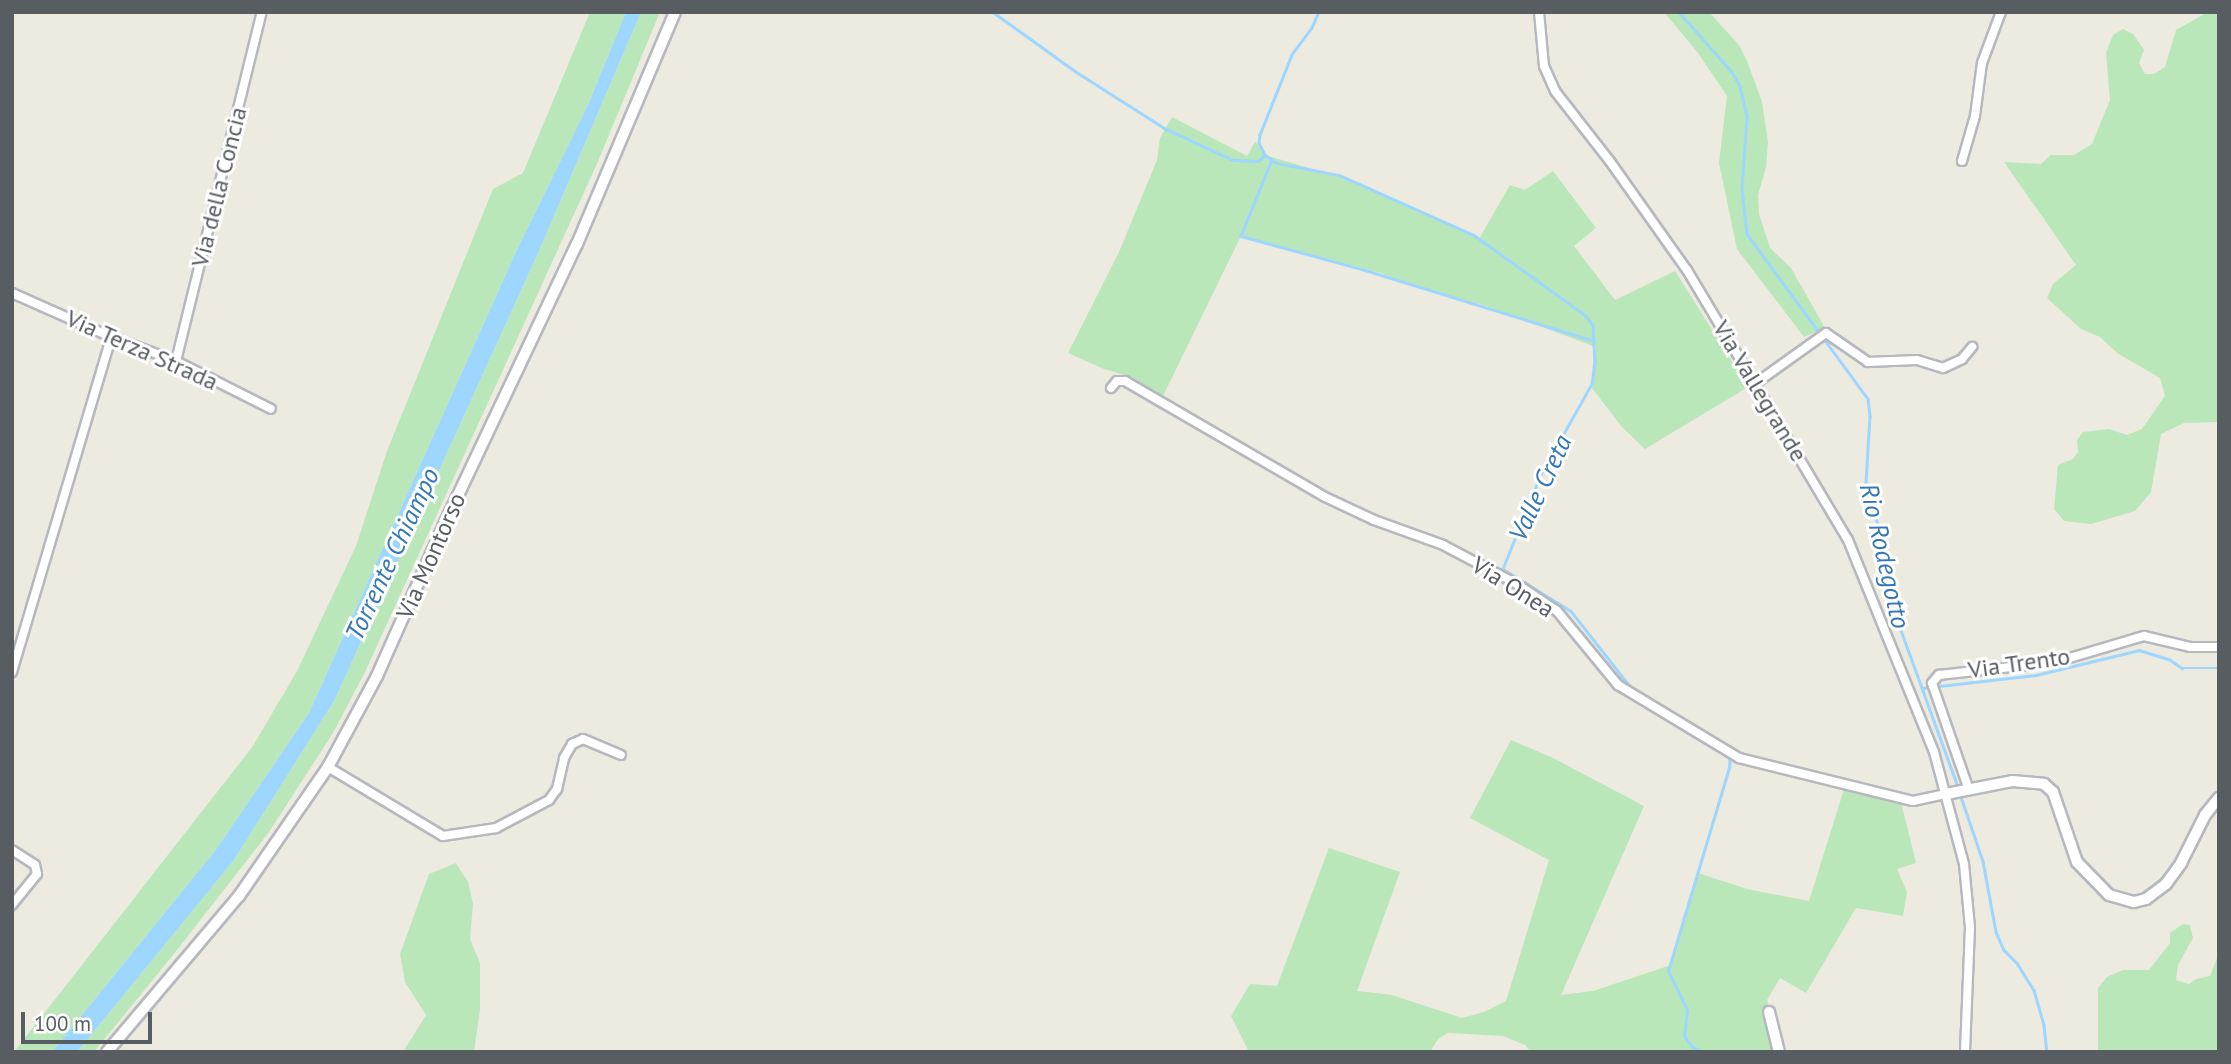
<!DOCTYPE html>
<style>
body{margin:0}
#map{position:relative;width:2231px;height:1064px;overflow:hidden;background:#edeadf;font-family:"PT Sans",sans-serif}
div>[style]{position:absolute}
.green>*{inset:0;background:#b9e7b9}
.water>*{inset:0;background:#9dd6ff}
.stream>*{height:2.5px;margin:-1.25px;padding:0 1.25px;transform-origin:1.25px;border-radius:1.25px;background:#9dd6ff}
.roads{filter:drop-shadow(2px 0 #b5b8be) drop-shadow(-2px 0 #b5b8be) drop-shadow(0 2px #b5b8be) drop-shadow(0 -2px #b5b8be)}
.minor>*{height:8px;margin:-4px;padding:0 4px;transform-origin:4px;border-radius:4px;background:#fff}
.tertiary>*{height:10px;margin:-5px;padding:0 5px;transform-origin:5px;border-radius:5px;background:#fff}
.secondary>*{height:10px;margin:-5px;padding:0 5px;transform-origin:5px;border-radius:5px;background:#fff}
span{translate:-50% -50%;white-space:nowrap;text-align:center;line-height:1.15;-webkit-text-stroke:6px #fff;paint-order:stroke}
.street-label{font-size:24px;color:#585d62}
.water-label{font-size:26px;color:#3277b9;font-style:italic}
.frame{position:absolute;inset:0;border:14px solid #585d62;pointer-events:none}
.scale{position:absolute;left:21px;top:1012px;width:131px;height:32px;box-sizing:border-box;border:4px solid #585d62;border-top:0;padding-left:9px;font-size:21px;line-height:24px;white-space:nowrap;color:#585d62;-webkit-text-stroke:5px #fff;paint-order:stroke}
</style>
<div id="map">
<div class="green">
<div style="clip-path:polygon(590px 12px,626px 12px,588px 105px,515px 254px,309px 713px,215px 851px,52px 1052px,14px 1052px,253px 746px,297px 671px,356px 546px,387px 451px,493px 189px,523px 173px)"></div>
<div style="clip-path:polygon(641px 12px,660px 12px,596px 166px,365px 672px,333px 733px,269px 832px,173px 955px,94px 1052px,77px 1052px,234px 860px,334px 701px,539px 251px)"></div>
<div style="clip-path:polygon(1664px 12px,1709px 12px,1739px 45px,1747px 61px,1762px 102px,1768px 142px,1766px 167px,1758px 195px,1759px 214px,1770px 248px,1791px 268px,1825px 328px,1804px 337px,1737px 249px,1719px 163px,1727px 96px,1698px 53px)"></div>
<div style="clip-path:polygon(2219px 12px,2219px 422px,2184px 423px,2161px 434px,2151px 492px,2135px 511px,2091px 524px,2064px 521px,2054px 509px,2058px 465px,2073px 459px,2078px 452px,2077px 440px,2083px 432px,2109px 429px,2127px 435px,2142px 429px,2165px 396px,2160px 378px,2117px 353px,2100px 337px,2081px 329px,2047px 298px,2053px 284px,2076px 265px,2004px 162px,2041px 164px,2051px 155px,2074px 155px,2092px 144px,2110px 100px,2106px 53px,2113px 35px,2123px 29px,2133px 34px,2144px 50px,2139px 63px,2145px 74px,2154px 74px,2165px 67px,2176px 30px,2206px 13px)"></div>
<div style="clip-path:polygon(1172px 117px,1247px 156px,1255px 142px,1268px 156px,1360px 183px,1479px 239px,1510px 185px,1525px 190px,1553px 171px,1596px 228px,1574px 246px,1615px 300px,1675px 271px,1748px 387px,1645px 449px,1622px 427px,1592px 388px,1596px 347px,1480px 304px,1408px 285px,1381px 273px,1241px 236px,1163px 396px,1128px 376px,1104px 369px,1068px 353px,1119px 252px,1157px 160px,1160px 138px)"></div>
<div style="clip-path:polygon(1511px 740px,1553px 758px,1644px 806px,1561px 995px,1593px 991px,1668px 966px,1673px 958px,1698px 873px,1747px 889px,1809px 901px,1845px 786px,1901px 802px,1916px 863px,1897px 869px,1907px 892px,1903px 916px,1856px 908px,1806px 993px,1780px 978px,1767px 1000px,1783px 1052px,1531px 1052px,1525px 1045px,1503px 1036px,1448px 1033px,1438px 1039px,1430px 1052px,1249px 1052px,1231px 1016px,1250px 984px,1277px 986px,1329px 848px,1400px 872px,1357px 991px,1392px 995px,1462px 1018px,1484px 1012px,1506px 1001px,1549px 860px,1470px 818px)"></div>
<div style="clip-path:polygon(456px 863px,468px 882px,473px 904px,470px 939px,480px 963px,480px 1009px,474px 1052px,403px 1052px,426px 1015px,405px 982px,400px 954px,429px 874px)"></div>
<div style="clip-path:polygon(2183px 924px,2190px 925px,2193px 938px,2178px 965px,2176px 980px,2189px 984px,2196px 979px,2210px 976px,2219px 953px,2219px 1052px,2098px 1052px,2098px 988px,2107px 977px,2123px 970px,2149px 970px,2170px 943px,2170px 933px)"></div>
</div>
<div class="water">
<div style="clip-path:polygon(626px 12px,641px 12px,539px 251px,334px 701px,234px 860px,77px 1052px,52px 1052px,215px 851px,309px 713px,515px 254px,588px 105px)"></div>
</div>
<div class="stream">
<div style="left:993px;top:12px;width:101px;rotate:35.7deg"></div>
<div style="left:1075px;top:71px;width:106px;rotate:32.6deg"></div>
<div style="left:1164px;top:128px;width:76px;rotate:24.9deg"></div>
<div style="left:1233px;top:160px;width:25px;rotate:2deg"></div>
<div style="left:1258px;top:161px;width:9px;rotate:-41deg"></div>
<div style="left:1319px;top:12px;width:17px;rotate:114deg"></div>
<div style="left:1312px;top:28px;width:34px;rotate:127deg"></div>
<div style="left:1292px;top:55px;width:86px;rotate:111.8deg"></div>
<div style="left:1260px;top:135px;width:8px;rotate:97deg"></div>
<div style="left:1259px;top:143px;width:13px;rotate:63deg"></div>
<div style="left:1265px;top:155px;width:14px;rotate:34deg"></div>
<div style="left:1277px;top:163px;width:63px;rotate:11deg"></div>
<div style="left:1339px;top:175px;width:148px;rotate:24deg"></div>
<div style="left:1474px;top:235px;width:137px;rotate:35.8deg"></div>
<div style="left:1585px;top:315px;width:13px;rotate:51deg"></div>
<div style="left:1593px;top:325px;width:36px;rotate:87deg"></div>
<div style="left:1595px;top:361px;width:23px;rotate:97deg"></div>
<div style="left:1592px;top:384px;width:104px;rotate:119.3deg"></div>
<div style="left:1541px;top:475px;width:101px;rotate:112deg"></div>
<div style="left:1503px;top:569px;width:80px;rotate:31.7deg"></div>
<div style="left:1571px;top:611px;width:100px;rotate:51.9deg"></div>
<div style="left:1679px;top:12px;width:80px;rotate:48.5deg"></div>
<div style="left:1732px;top:72px;width:16px;rotate:60deg"></div>
<div style="left:1740px;top:86px;width:32px;rotate:77deg"></div>
<div style="left:1747px;top:117px;width:72px;rotate:94deg"></div>
<div style="left:1742px;top:189px;width:45px;rotate:83.7deg"></div>
<div style="left:1747px;top:234px;width:205px;rotate:53.7deg"></div>
<div style="left:1868px;top:399px;width:17px;rotate:83deg"></div>
<div style="left:1870px;top:416px;width:67px;rotate:93.4deg"></div>
<div style="left:1866px;top:483px;width:66px;rotate:74.1deg"></div>
<div style="left:1884px;top:546px;width:54px;rotate:83.7deg"></div>
<div style="left:1890px;top:600px;width:199px;rotate:70deg"></div>
<div style="left:1272px;top:160px;width:82px;rotate:112.2deg"></div>
<div style="left:1241px;top:236px;width:125px;rotate:15.3deg"></div>
<div style="left:1362px;top:269px;width:243px;rotate:17.2deg"></div>
<div style="left:1922px;top:688px;width:115px;rotate:-6.5deg"></div>
<div style="left:2036px;top:675px;width:106px;rotate:-13.6deg"></div>
<div style="left:2139px;top:650px;width:31px;rotate:17deg"></div>
<div style="left:2169px;top:659px;width:16px;rotate:35deg"></div>
<div style="left:2182px;top:668px;width:37px"></div>
<div style="left:1960px;top:794px;width:71px;rotate:71.1deg"></div>
<div style="left:1983px;top:861px;width:72px;rotate:79.6deg"></div>
<div style="left:1996px;top:932px;width:20px;rotate:66deg"></div>
<div style="left:2004px;top:950px;width:18px;rotate:45deg"></div>
<div style="left:2017px;top:963px;width:32px;rotate:58deg"></div>
<div style="left:2034px;top:990px;width:36px;rotate:74deg"></div>
<div style="left:2044px;top:1025px;width:27px;rotate:84deg"></div>
<div style="left:1702px;top:1052px;width:11px;rotate:-153deg"></div>
<div style="left:1692px;top:1047px;width:14px;rotate:-126deg"></div>
<div style="left:1684px;top:1036px;width:26px;rotate:-83deg"></div>
<div style="left:1687px;top:1010px;width:43px;rotate:-116deg"></div>
<div style="left:1668px;top:971px;width:212px;rotate:-73.3deg"></div>
<div style="left:1729px;top:768px;width:14px;rotate:-86deg"></div>
</div>
<div class="roads">
<div class="minor">
<div style="left:1539px;top:12px;width:54px;rotate:84.7deg"></div>
<div style="left:1544px;top:66px;width:27px;rotate:66deg"></div>
<div style="left:1555px;top:91px;width:88px;rotate:52deg"></div>
<div style="left:1609px;top:160px;width:135px;rotate:54.7deg"></div>
<div style="left:1687px;top:270px;width:314px;rotate:59.2deg"></div>
<div style="left:1848px;top:540px;width:229px;rotate:67.9deg"></div>
<div style="left:1934px;top:752px;width:116px;rotate:75deg"></div>
<div style="left:1964px;top:864px;width:63px;rotate:84.6deg"></div>
<div style="left:1970px;top:927px;width:125px;rotate:92.3deg"></div>
<div style="left:1962px;top:161px;width:47px;rotate:-73.9deg"></div>
<div style="left:1975px;top:116px;width:53px;rotate:-82.5deg"></div>
<div style="left:1982px;top:63px;width:54px;rotate:-69.6deg"></div>
<div style="left:12px;top:293px;width:108px;rotate:24deg"></div>
<div style="left:111px;top:337px;width:69px;rotate:20.3deg"></div>
<div style="left:176px;top:361px;width:106px;rotate:26.8deg"></div>
<div style="left:176px;top:361px;width:359px;rotate:-76.2deg"></div>
<div style="left:1756px;top:383px;width:86px;rotate:-35.5deg"></div>
<div style="left:1826px;top:333px;width:51px;rotate:34.6deg"></div>
<div style="left:1868px;top:362px;width:49px;rotate:-2.3deg"></div>
<div style="left:1917px;top:360px;width:27px;rotate:17deg"></div>
<div style="left:1943px;top:368px;width:21px;rotate:-25deg"></div>
<div style="left:1962px;top:359px;width:16px;rotate:-50deg"></div>
<div style="left:1111px;top:388px;width:9px;rotate:-49deg"></div>
<div style="left:1117px;top:381px;width:8px"></div>
<div style="left:1125px;top:381px;width:231px;rotate:30.1deg"></div>
<div style="left:1325px;top:497px;width:54px;rotate:25.1deg"></div>
<div style="left:1374px;top:520px;width:73px;rotate:19.9deg"></div>
<div style="left:1443px;top:545px;width:84px;rotate:27.8deg"></div>
<div style="left:1517px;top:584px;width:48px;rotate:34deg"></div>
<div style="left:1557px;top:611px;width:96px;rotate:50.5deg"></div>
<div style="left:1618px;top:685px;width:141px;rotate:31.1deg"></div>
<div style="left:1739px;top:758px;width:179px;rotate:13.9deg"></div>
<div style="left:1913px;top:801px;width:34px;rotate:-12deg"></div>
<div style="left:12px;top:672px;width:349px;rotate:-73.5deg"></div>
<div style="left:328px;top:767px;width:134px;rotate:31deg"></div>
<div style="left:443px;top:836px;width:54px;rotate:-8.6deg"></div>
<div style="left:496px;top:828px;width:60px;rotate:-27.8deg"></div>
<div style="left:549px;top:800px;width:14px;rotate:-54deg"></div>
<div style="left:557px;top:789px;width:32px;rotate:-77deg"></div>
<div style="left:564px;top:758px;width:16px;rotate:-60deg"></div>
<div style="left:572px;top:744px;width:12px;rotate:-24deg"></div>
<div style="left:583px;top:739px;width:41px;rotate:22.8deg"></div>
<div style="left:1969px;top:790px;width:113px;rotate:-109.1deg"></div>
<div style="left:1932px;top:683px;width:11px;rotate:-49deg"></div>
<div style="left:1939px;top:675px;width:118px;rotate:-6.3deg"></div>
<div style="left:2056px;top:662px;width:92px;rotate:-16.5deg"></div>
<div style="left:2144px;top:636px;width:47px;rotate:13.4deg"></div>
<div style="left:2190px;top:647px;width:29px"></div>
<div style="left:12px;top:850px;width:27px;rotate:33deg"></div>
<div style="left:35px;top:865px;width:9px;rotate:77deg"></div>
<div style="left:37px;top:874px;width:40px;rotate:129deg"></div>
</div>
<div class="tertiary">
<div style="left:1946px;top:794px;width:67px;rotate:-11.1deg"></div>
<div style="left:2012px;top:781px;width:32px;rotate:5deg"></div>
<div style="left:2044px;top:784px;width:12px;rotate:42deg"></div>
<div style="left:2053px;top:792px;width:74px;rotate:71.1deg"></div>
<div style="left:2077px;top:862px;width:46px;rotate:45.9deg"></div>
<div style="left:2109px;top:895px;width:26px;rotate:16deg"></div>
<div style="left:2134px;top:902px;width:12px;rotate:-14deg"></div>
<div style="left:2146px;top:899px;width:25px;rotate:-37deg"></div>
<div style="left:2166px;top:884px;width:26px;rotate:-54deg"></div>
<div style="left:2181px;top:863px;width:54px;rotate:-63.4deg"></div>
<div style="left:2205px;top:815px;width:22px;rotate:-51deg"></div>
<div style="left:1769px;top:1012px;width:41px;rotate:76deg"></div>
</div>
<div class="secondary">
<div style="left:107px;top:1052px;width:204px;rotate:-49.8deg"></div>
<div style="left:239px;top:896px;width:157px;rotate:-55.4deg"></div>
<div style="left:328px;top:767px;width:103px;rotate:-61.7deg"></div>
<div style="left:377px;top:676px;width:163px;rotate:-66.1deg"></div>
<div style="left:443px;top:527px;width:313px;rotate:-64.7deg"></div>
<div style="left:577px;top:244px;width:252px;rotate:-67.1deg"></div>
</div>
</div>
<div class="street-label">
<span style="left:219px;top:187px;rotate:-76deg">Via della Concia</span>
<span style="left:142px;top:350px;rotate:24deg">Via Terza Strada</span>
<span style="left:1760px;top:391px;rotate:59deg">Via Vallegrande</span>
<span style="left:431px;top:556px;rotate:-66deg">Via Montorso</span>
<span style="left:1513px;top:587px;rotate:32deg">Via Onea</span>
<span style="left:2019px;top:663px;rotate:-8deg">Via Trento</span>
</div>
<div class="water-label">
<span style="left:1540px;top:488px;rotate:-65deg">Valle Creta</span>
<span style="left:392px;top:554px;rotate:-65deg">Torrente Chiampo</span>
<span style="left:1885px;top:556px;rotate:77deg">Rio Rodegotto</span>
</div>
<div class="frame"></div>
<div class="scale">100 m</div>
</div>
